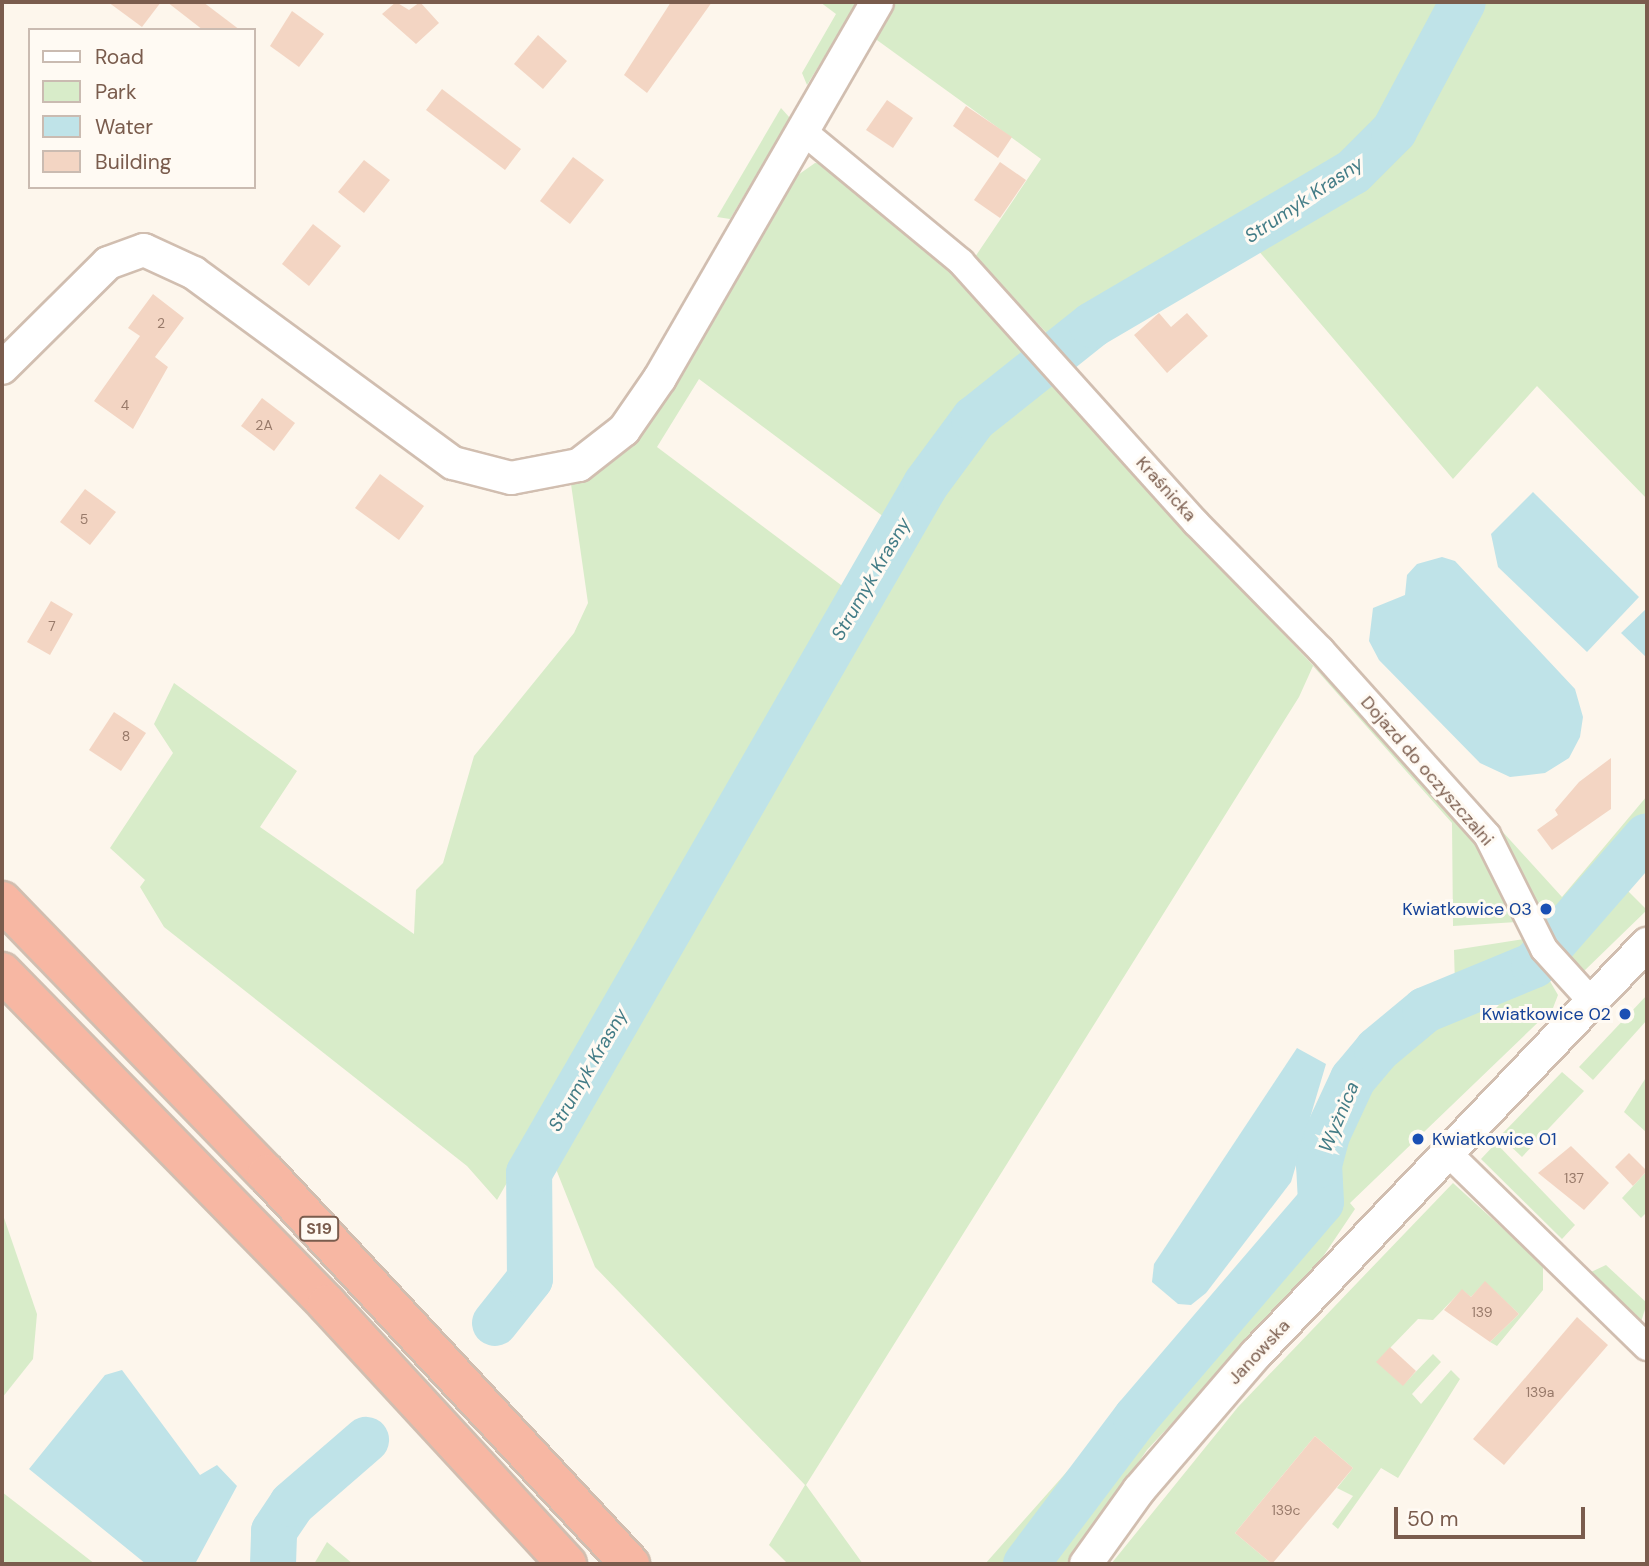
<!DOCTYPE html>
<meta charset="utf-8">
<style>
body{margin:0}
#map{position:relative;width:1649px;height:1566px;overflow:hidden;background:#fdf6ec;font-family:"DM Sans",sans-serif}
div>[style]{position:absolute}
.green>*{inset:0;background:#d8ecc9}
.water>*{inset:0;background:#bfe3e8}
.river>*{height:46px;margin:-23px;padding:0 23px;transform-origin:23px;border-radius:23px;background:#bfe3e8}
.building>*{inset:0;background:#f3d5c3}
.roads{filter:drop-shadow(2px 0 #d1beb0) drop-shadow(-2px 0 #d1beb0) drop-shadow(0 2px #d1beb0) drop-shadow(0 -2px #d1beb0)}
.minor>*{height:26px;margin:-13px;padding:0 13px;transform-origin:13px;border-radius:13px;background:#fff}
.tertiary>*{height:32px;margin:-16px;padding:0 16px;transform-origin:16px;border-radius:16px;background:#fff}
.motorway>*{height:38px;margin:-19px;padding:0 19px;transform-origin:19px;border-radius:19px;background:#f7b7a3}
.dots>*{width:19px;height:19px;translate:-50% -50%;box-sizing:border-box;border:4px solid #fffaf3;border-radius:50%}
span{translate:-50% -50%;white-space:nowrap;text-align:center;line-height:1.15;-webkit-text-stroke:6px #fffaf3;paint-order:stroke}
.number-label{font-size:14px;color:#987a6a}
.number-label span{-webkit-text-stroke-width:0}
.shield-label span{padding:2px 5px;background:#fffaf3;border:2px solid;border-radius:5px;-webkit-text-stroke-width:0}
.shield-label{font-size:16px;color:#7a5c4d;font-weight:700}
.street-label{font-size:18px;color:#7a5c4d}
.transit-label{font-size:18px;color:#164399}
.right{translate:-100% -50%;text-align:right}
.left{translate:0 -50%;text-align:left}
.water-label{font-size:19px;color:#437c86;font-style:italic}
.frame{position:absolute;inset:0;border:4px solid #7a5c4d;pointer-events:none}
.legend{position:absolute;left:28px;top:28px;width:228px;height:161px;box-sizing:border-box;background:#fffaf3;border:2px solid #cabbb1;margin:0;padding:9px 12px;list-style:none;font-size:21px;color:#7a5c4d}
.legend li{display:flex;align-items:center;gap:14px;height:35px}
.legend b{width:35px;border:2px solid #cabbb1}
.scale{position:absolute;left:1394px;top:1507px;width:191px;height:32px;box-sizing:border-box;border:4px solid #7a5c4d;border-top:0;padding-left:9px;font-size:21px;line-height:24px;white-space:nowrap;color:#7a5c4d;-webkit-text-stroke:5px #fffaf3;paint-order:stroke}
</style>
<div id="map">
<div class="green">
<div style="clip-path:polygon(820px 2px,858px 2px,807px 85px,802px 73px,836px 14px)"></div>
<div style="clip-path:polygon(890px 2px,1449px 2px,1385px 126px,1344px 163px,1238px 225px,1244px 233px,1057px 344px,975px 257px,1041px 159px,870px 35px)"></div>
<div style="clip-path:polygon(1475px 2px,1647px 2px,1647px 499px,1537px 386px,1453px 479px,1257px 249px,1394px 152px)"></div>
<div style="clip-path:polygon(781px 108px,790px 118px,730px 219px,717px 217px)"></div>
<div style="clip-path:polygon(815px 163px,825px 164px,933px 255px,1032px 361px,969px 414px,892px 523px,699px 379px,657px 447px,849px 591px,497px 1200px,467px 1166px,164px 927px,140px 887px,145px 880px,110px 848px,173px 753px,154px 724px,174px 683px,297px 771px,260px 827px,414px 934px,416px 890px,443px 863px,474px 756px,574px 633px,588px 603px,571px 484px,609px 464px,640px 437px,788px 182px)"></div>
<div style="clip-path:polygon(1042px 368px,1233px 581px,1467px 827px,1517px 922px,1453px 926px,1452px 823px,1313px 666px,1299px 697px,806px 1485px,863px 1564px,788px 1564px,769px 1545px,805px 1485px,595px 1267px,548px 1149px,929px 486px,976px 422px)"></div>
<div style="clip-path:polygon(1647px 796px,1647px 832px,1550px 940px,1501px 830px,1562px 897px)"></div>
<div style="clip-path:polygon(1647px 840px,1647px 864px,1626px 889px,1647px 910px,1582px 973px,1555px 946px)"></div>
<div style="clip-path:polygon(1524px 939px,1533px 957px,1499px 976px,1455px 987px,1454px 950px)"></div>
<div style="clip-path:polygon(1540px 964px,1558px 995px,1553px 1008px,1350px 1203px,1355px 1209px,1312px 1273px,1147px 1450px,1068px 1564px,1031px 1564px,1139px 1420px,1324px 1202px,1322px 1165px,1329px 1134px,1355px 1081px,1378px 1053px,1427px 1013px,1509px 983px)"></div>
<div style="clip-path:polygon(1647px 995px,1647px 1020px,1593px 1080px,1579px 1067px)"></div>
<div style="clip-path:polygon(1562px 1072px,1584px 1091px,1522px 1157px,1500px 1136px)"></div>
<div style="clip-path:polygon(1647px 1076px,1647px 1133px,1624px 1112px)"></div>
<div style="clip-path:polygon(1496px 1143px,1575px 1225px,1562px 1239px,1481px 1159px)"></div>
<div style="clip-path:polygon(1314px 1148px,1315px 1199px,1299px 1220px,1017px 1564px,985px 1564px,1299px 1210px)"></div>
<div style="clip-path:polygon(1647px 1171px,1647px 1212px,1641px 1218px,1622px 1198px)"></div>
<div style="clip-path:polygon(1453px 1183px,1543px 1265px,1543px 1290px,1497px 1346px,1490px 1342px,1519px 1314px,1485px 1282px,1471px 1297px,1462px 1290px,1433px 1320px,1418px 1319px,1390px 1348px,1403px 1385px,1433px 1354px,1441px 1362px,1412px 1394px,1421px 1404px,1451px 1370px,1460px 1379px,1398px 1478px,1381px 1468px,1338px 1529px,1332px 1524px,1353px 1496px,1337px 1488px,1353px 1468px,1315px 1436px,1235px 1533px,1272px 1564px,1111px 1564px,1238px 1407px)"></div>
<div style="clip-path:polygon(2px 1212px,37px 1314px,33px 1359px,2px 1398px)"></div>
<div style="clip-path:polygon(1606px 1265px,1647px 1303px,1641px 1322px,1591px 1272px)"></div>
<div style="clip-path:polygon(2px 1492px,95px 1564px,2px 1564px)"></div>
<div style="clip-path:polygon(327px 1542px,353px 1564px,314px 1564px)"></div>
</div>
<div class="water">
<div style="clip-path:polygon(1533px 492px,1639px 597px,1587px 652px,1498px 567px,1491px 534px)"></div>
<div style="clip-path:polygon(1442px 557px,1455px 561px,1575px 689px,1583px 717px,1580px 737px,1569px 758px,1545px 773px,1510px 777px,1480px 763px,1379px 660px,1369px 641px,1373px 608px,1405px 595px,1407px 575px,1417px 564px)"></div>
<div style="clip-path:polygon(1647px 608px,1647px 658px,1621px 633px)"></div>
<div style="clip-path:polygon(1297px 1048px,1326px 1064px,1291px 1182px,1206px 1293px,1191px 1305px,1178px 1304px,1152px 1282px,1154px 1264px)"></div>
<div style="clip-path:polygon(122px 1370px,200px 1475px,217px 1465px,237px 1486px,195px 1564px,146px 1564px,29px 1469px,105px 1375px)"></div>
</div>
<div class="river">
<div style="left:495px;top:1323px;width:56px;rotate:-51.5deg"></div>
<div style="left:530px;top:1279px;width:106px;rotate:-90.5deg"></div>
<div style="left:529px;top:1173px;width:795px;rotate:-60.05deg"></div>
<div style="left:926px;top:484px;width:81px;rotate:-53.6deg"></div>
<div style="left:974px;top:419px;width:151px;rotate:-38.5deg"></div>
<div style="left:1092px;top:325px;width:303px;rotate:-30.4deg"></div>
<div style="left:1353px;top:172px;width:58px;rotate:-45deg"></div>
<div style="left:1394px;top:131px;width:146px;rotate:-61.9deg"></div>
<div style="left:273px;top:1564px;width:33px;rotate:-88deg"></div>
<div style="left:274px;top:1531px;width:32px;rotate:-56deg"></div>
<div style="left:292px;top:1504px;width:98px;rotate:-40.9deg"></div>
<div style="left:1026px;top:1564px;width:183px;rotate:-53deg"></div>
<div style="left:1136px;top:1418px;width:284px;rotate:-49.4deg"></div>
<div style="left:1321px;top:1202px;width:37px;rotate:-93deg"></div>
<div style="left:1319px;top:1165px;width:31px;rotate:-75deg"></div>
<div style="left:1327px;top:1135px;width:62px;rotate:-65.1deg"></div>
<div style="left:1353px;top:1079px;width:38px;rotate:-50deg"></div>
<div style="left:1377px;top:1050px;width:62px;rotate:-39.8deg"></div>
<div style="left:1425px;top:1010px;width:118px;rotate:-22.4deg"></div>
<div style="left:1534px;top:965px;width:171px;rotate:-48.8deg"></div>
</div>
<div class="building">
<div style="clip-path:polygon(108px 2px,161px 2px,142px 27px)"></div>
<div style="clip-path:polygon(167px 2px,203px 2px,240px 30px,203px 30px)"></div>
<div style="clip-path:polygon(396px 2px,409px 10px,420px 2px,439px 23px,416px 44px,382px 14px)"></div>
<div style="clip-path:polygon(671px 2px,712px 2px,647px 93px,624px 75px)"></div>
<div style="clip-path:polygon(292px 11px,324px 34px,299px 67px,270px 46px)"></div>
<div style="clip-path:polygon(538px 35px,567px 61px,543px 89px,514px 64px)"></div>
<div style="clip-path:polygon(442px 89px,521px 149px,505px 170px,426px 110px)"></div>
<div style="clip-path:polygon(887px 100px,913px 118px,893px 148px,866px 130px)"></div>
<div style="clip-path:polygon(966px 106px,1012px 137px,998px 158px,953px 126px)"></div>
<div style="clip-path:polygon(573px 157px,604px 180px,570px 224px,540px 201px)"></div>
<div style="clip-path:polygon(364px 160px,390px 180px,364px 213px,338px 192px)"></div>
<div style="clip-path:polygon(1000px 162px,1026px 180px,1000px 218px,974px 200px)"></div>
<div style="clip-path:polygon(313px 224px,341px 246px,309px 286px,282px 264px)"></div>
<div style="clip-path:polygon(153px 294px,184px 318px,155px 357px,168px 367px,133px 429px,94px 401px,140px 336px,128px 328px)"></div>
<div style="clip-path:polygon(1159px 313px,1171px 327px,1187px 313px,1208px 336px,1167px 373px,1134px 335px)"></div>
<div style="clip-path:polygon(262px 398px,295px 423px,274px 451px,241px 426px)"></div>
<div style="clip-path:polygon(380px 474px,424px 506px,399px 540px,355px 508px)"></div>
<div style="clip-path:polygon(85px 489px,116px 512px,90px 545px,60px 522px)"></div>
<div style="clip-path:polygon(51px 601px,73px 614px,50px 655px,27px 642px)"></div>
<div style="clip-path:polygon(114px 712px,146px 733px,121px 771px,89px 750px)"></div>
<div style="clip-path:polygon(1611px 758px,1611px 809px,1552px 850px,1537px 830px,1558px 815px,1555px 810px,1579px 782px)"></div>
<div style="clip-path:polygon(1571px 1146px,1609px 1183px,1584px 1210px,1538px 1173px)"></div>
<div style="clip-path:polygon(1629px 1153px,1647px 1171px,1633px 1186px,1615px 1167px)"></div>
<div style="clip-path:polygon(1485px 1281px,1519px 1314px,1490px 1342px,1444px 1310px,1462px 1289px,1471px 1297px)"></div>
<div style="clip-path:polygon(1577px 1317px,1608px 1345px,1504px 1465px,1473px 1439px)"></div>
<div style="clip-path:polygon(1390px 1347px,1416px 1371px,1403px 1386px,1376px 1362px)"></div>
<div style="clip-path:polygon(1315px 1436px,1353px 1468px,1272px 1564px,1235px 1533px)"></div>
</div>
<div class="roads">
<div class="minor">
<div style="left:804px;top:132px;width:204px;rotate:39.6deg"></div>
<div style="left:961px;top:262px;width:351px;rotate:48deg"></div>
<div style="left:1196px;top:523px;width:178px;rotate:45.5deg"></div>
<div style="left:1321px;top:650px;width:249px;rotate:48.1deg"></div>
<div style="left:1487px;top:835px;width:127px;rotate:63.4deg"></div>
<div style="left:1544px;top:949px;width:72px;rotate:47.8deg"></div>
<div style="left:1447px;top:1152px;width:279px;rotate:44.3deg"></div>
</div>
<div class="tertiary">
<div style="left:2px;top:368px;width:149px;rotate:-44.7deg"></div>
<div style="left:108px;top:263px;width:38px;rotate:-20deg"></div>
<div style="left:144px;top:250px;width:55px;rotate:24.7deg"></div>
<div style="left:194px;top:273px;width:321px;rotate:36.3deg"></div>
<div style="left:453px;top:463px;width:60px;rotate:14.5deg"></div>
<div style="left:511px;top:478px;width:69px;rotate:-10.8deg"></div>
<div style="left:579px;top:465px;width:57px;rotate:-37.9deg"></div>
<div style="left:624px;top:430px;width:63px;rotate:-55.3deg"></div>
<div style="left:660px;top:378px;width:434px;rotate:-60deg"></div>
<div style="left:1086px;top:1564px;width:91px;rotate:-54.4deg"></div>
<div style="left:1139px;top:1490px;width:179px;rotate:-49.3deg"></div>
<div style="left:1256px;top:1354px;width:567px;rotate:-46.36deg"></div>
</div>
<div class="motorway">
<div style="left:2px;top:901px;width:380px;rotate:45.9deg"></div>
<div style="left:267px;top:1174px;width:533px;rotate:47.05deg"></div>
<div style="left:2px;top:972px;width:465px;rotate:45.6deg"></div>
<div style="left:327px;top:1304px;width:354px;rotate:47.3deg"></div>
</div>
</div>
<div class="dots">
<div style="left:1546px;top:909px;background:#1a4fb4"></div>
<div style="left:1625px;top:1014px;background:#1a4fb4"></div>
<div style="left:1418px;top:1139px;background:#1a4fb4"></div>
</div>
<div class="number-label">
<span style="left:161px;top:323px">2</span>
<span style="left:125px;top:405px">4</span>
<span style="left:264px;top:425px">2A</span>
<span style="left:84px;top:519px">5</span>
<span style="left:52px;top:626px">7</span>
<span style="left:126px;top:736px">8</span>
<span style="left:1574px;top:1178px">137</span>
<span style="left:1482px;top:1312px">139</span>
<span style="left:1540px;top:1392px">139a</span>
<span style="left:1286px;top:1510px">139c</span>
</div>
<div class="shield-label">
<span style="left:319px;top:1229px">S19</span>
</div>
<div class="street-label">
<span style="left:1166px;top:489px;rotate:48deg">Kraśnicka</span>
<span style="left:1427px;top:771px;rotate:49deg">Dojazd do oczyszczalni</span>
<span style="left:1259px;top:1352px;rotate:-47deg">Janowska</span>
</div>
<div class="transit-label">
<span class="right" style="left:1532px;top:909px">Kwiatkowice 03</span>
<span class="right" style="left:1611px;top:1014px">Kwiatkowice 02</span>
<span class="left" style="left:1432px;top:1139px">Kwiatkowice 01</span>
</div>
<div class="water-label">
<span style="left:1304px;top:200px;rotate:-34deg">Strumyk Krasny</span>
<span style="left:871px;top:579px;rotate:-60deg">Strumyk Krasny</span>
<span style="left:588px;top:1070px;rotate:-60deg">Strumyk Krasny</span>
<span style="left:1339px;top:1117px;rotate:-67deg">Wyżnica</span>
</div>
<div class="frame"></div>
<ul class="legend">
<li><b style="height:9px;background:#fff"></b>Road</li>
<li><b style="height:19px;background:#d8ecc9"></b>Park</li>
<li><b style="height:19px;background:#bfe3e8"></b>Water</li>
<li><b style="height:19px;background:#f3d5c3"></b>Building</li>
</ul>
<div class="scale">50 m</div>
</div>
